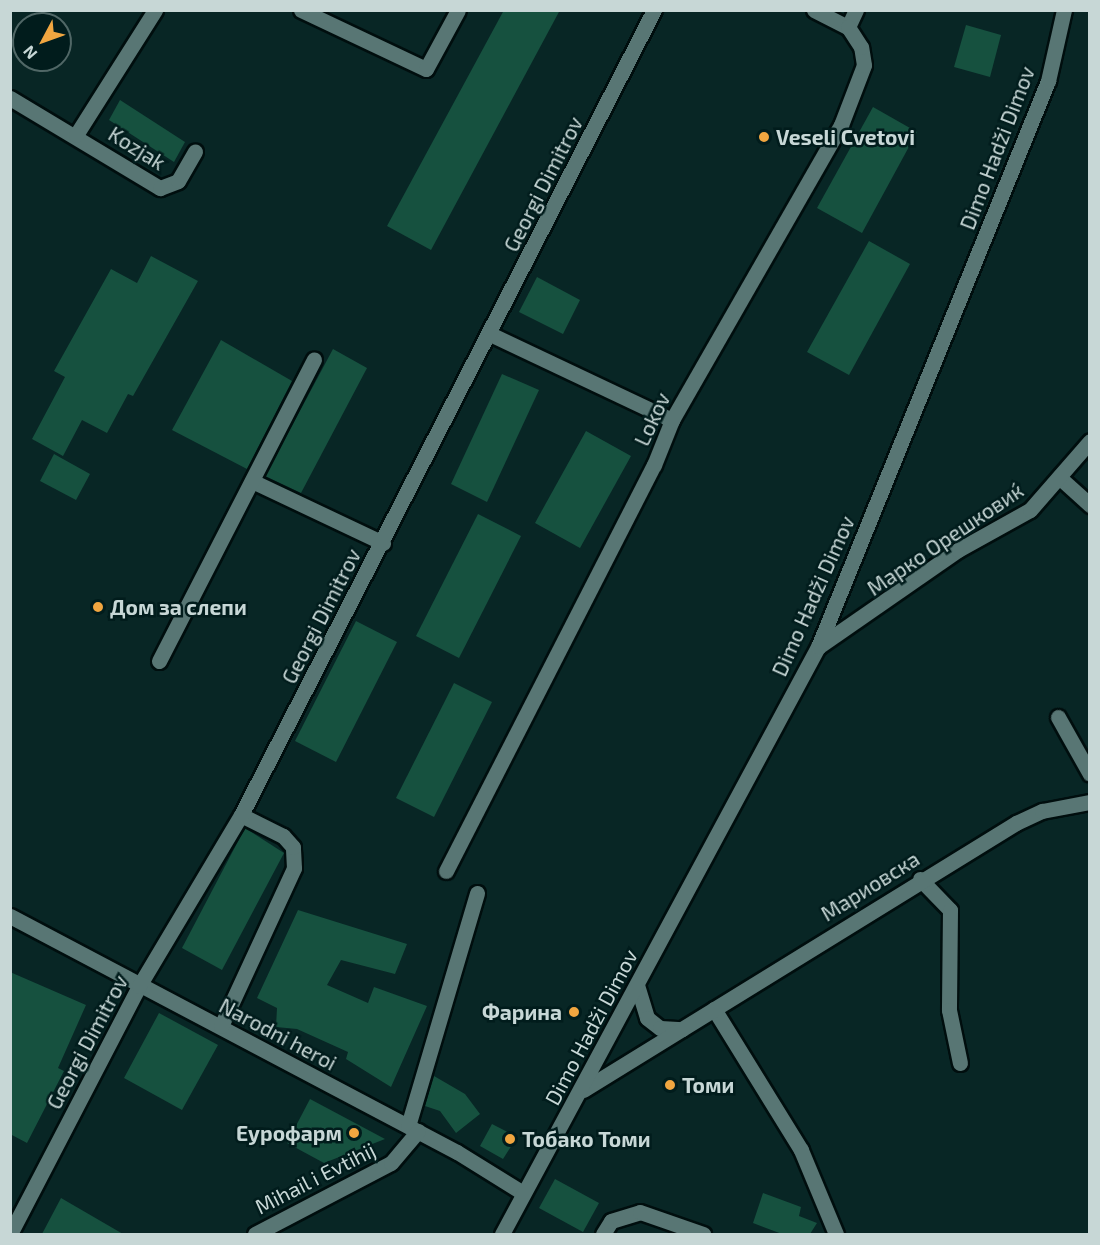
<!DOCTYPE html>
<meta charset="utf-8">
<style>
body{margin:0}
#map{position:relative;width:1100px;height:1245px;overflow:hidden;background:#082625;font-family:"Exo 2",sans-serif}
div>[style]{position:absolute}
.building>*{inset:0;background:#16513f}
.roads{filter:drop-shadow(2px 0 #000e0e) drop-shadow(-2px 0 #000e0e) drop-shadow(0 2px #000e0e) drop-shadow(0 -2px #000e0e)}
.minor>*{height:15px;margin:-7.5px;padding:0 7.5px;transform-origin:7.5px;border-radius:7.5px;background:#587674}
.dots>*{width:16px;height:16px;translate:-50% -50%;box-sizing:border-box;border:3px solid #011c1c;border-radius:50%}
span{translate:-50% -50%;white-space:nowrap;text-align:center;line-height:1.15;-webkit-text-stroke:5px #011c1c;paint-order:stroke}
.poi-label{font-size:21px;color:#c7d7d6;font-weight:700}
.left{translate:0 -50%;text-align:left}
.right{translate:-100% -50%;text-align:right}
.street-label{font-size:21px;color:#c7d7d6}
.frame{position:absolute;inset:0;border:12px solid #c7d7d6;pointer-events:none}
.north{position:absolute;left:12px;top:12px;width:60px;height:60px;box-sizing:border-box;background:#011c1c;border:2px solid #506766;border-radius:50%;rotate:229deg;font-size:16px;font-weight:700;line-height:24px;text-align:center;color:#c7d7d6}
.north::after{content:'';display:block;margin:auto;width:21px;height:27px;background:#f1a640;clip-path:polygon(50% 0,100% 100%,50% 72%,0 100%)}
</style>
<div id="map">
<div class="building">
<div style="clip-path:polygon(504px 10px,560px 10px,431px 250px,387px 226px)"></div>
<div style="clip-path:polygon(966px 25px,1001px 35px,990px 77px,954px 67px)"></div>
<div style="clip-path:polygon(120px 100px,185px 142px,174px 162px,109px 120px)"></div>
<div style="clip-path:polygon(873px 107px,917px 132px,862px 233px,817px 208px)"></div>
<div style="clip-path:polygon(869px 241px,910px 264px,849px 375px,807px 352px)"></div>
<div style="clip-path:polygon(151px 256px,198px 281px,133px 396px,128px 394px,107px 433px,82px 420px,63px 456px,32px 439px,65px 377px,54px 371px,111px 269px,137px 283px)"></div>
<div style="clip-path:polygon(537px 277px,580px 300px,563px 334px,519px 312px)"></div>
<div style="clip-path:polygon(221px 340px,292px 381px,247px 469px,172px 430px)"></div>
<div style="clip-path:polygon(333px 349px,367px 368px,301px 493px,265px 476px)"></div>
<div style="clip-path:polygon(502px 374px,539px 390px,487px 502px,451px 484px)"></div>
<div style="clip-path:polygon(586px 431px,631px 456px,580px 548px,535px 523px)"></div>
<div style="clip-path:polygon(54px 454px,90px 474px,76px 500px,40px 481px)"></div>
<div style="clip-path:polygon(478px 514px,521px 536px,459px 658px,416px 636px)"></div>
<div style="clip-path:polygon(356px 621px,397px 642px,336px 762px,295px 741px)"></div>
<div style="clip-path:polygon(454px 683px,492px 702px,434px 817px,396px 798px)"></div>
<div style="clip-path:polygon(245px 828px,284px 853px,222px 970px,182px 948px)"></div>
<div style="clip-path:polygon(298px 910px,407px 944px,395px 974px,341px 960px,327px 985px,368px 1003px,374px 987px,427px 1006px,391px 1087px,346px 1059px,348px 1052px,297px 1029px,276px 1027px,277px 1008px,257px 998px)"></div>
<div style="clip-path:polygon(10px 972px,86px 1005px,58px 1068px,64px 1071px,27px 1143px,10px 1134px)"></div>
<div style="clip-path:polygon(159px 1013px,218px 1045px,182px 1110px,124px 1078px)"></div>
<div style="clip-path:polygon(434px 1076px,465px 1094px,480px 1114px,456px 1133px,440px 1111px,425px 1106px)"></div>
<div style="clip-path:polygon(310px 1099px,385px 1139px,324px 1163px,287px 1143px)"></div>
<div style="clip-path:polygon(492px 1124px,517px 1137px,503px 1159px,480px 1146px)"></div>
<div style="clip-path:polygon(555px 1179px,599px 1203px,583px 1232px,539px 1208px)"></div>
<div style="clip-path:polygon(763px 1193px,801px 1207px,799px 1216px,817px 1223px,810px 1234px,782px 1234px,753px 1223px)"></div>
<div style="clip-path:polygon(61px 1198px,123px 1234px,42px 1234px)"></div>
</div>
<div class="roads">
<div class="minor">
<div style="left:301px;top:10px;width:138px;rotate:25.3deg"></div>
<div style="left:426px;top:69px;width:67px;rotate:-61.5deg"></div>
<div style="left:814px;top:10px;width:38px;rotate:27deg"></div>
<div style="left:848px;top:27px;width:19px;rotate:-65deg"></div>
<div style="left:10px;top:98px;width:175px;rotate:31deg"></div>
<div style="left:160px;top:188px;width:19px;rotate:-21deg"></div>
<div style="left:178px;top:181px;width:34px;rotate:-60deg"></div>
<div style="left:76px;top:135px;width:148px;rotate:-57.7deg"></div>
<div style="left:492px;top:335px;width:199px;rotate:25.3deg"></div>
<div style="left:1059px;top:477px;width:42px;rotate:42.1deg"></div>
<div style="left:252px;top:481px;width:145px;rotate:25.3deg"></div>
<div style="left:818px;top:647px;width:170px;rotate:-34.7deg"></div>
<div style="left:958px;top:550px;width:82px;rotate:-29.1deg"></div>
<div style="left:1030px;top:510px;width:91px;rotate:-49deg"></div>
<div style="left:159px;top:661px;width:339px;rotate:-62.8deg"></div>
<div style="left:1058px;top:717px;width:65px;rotate:60.7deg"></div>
<div style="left:446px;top:871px;width:456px;rotate:-62.9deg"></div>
<div style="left:654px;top:465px;width:48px;rotate:-68.2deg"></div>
<div style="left:672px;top:420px;width:340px;rotate:-60.2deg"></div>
<div style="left:841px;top:125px;width:64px;rotate:-69deg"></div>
<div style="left:864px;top:65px;width:18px;rotate:-99deg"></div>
<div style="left:861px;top:47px;width:24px;rotate:-123deg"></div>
<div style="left:920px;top:879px;width:43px;rotate:45.9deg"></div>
<div style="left:950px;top:910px;width:100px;rotate:90.6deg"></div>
<div style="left:949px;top:1010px;width:54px;rotate:78.3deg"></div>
<div style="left:10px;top:916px;width:505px;rotate:27.83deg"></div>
<div style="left:457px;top:1152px;width:78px;rotate:31.8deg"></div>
<div style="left:637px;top:985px;width:34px;rotate:73deg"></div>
<div style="left:647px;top:1018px;width:16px;rotate:38deg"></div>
<div style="left:660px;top:1028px;width:22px;rotate:3deg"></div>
<div style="left:714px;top:1009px;width:166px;rotate:58.3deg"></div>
<div style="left:801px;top:1150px;width:91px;rotate:67.4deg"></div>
<div style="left:221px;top:1026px;width:174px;rotate:-65.2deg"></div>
<div style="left:294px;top:868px;width:21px;rotate:-93deg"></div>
<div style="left:293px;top:847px;width:15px;rotate:-132deg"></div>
<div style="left:283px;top:836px;width:47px;rotate:-153.4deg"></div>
<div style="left:583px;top:1090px;width:509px;rotate:-31.66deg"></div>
<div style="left:1016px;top:823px;width:29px;rotate:-25deg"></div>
<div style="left:1042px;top:811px;width:49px;rotate:-10.6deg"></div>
<div style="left:408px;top:1126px;width:243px;rotate:-73.5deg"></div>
<div style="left:10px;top:1234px;width:280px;rotate:-62.5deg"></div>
<div style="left:139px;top:986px;width:199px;rotate:-59.2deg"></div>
<div style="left:241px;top:815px;width:905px;rotate:-62.84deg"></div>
<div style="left:255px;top:1234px;width:153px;rotate:-27.6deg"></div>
<div style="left:391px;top:1163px;width:42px;rotate:-49.8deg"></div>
<div style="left:502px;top:1234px;width:667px;rotate:-61.71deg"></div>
<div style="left:818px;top:647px;width:611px;rotate:-67.89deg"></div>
<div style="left:1048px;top:81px;width:73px;rotate:-77.3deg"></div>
<div style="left:603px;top:1234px;width:15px;rotate:-58deg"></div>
<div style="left:611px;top:1221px;width:30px;rotate:-17deg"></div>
<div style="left:640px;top:1212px;width:67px;rotate:19.2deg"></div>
</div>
</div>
<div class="dots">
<div style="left:764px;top:137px;background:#f1a640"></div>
<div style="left:98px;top:607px;background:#f1a640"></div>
<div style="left:574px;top:1012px;background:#f1a640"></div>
<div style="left:670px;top:1085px;background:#f1a640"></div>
<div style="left:354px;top:1133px;background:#f1a640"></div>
<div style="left:510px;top:1139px;background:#f1a640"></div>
</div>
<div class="poi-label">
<span class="left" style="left:776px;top:137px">Veseli Cvetovi</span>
<span class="left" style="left:110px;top:607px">Дом за слепи</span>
<span class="right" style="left:562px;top:1012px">Фарина</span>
<span class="left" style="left:682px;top:1085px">Томи</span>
<span class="right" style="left:342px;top:1133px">Еурофарм</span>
<span class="left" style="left:522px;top:1139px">Тобако Томи</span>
</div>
<div class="street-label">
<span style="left:137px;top:148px;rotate:32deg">Kozjak</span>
<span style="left:997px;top:148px;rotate:-69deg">Dimo Hadži Dimov</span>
<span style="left:543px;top:184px;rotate:-63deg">Georgi Dimitrov</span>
<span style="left:652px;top:419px;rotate:-65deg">Lokov</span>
<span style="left:945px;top:539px;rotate:-34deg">Марко Орешковиќ</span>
<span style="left:813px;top:596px;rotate:-66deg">Dimo Hadži Dimov</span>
<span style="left:321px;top:616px;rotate:-63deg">Georgi Dimitrov</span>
<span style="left:870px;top:886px;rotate:-32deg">Мариовска</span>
<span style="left:591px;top:1027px;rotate:-62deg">Dimo Hadži Dimov</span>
<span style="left:278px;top:1034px;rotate:28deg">Narodni heroi</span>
<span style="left:87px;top:1042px;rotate:-62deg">Georgi Dimitrov</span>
<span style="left:315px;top:1178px;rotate:-27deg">Mihail i Evtihij</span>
</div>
<div class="frame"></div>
<div class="north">N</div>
</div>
